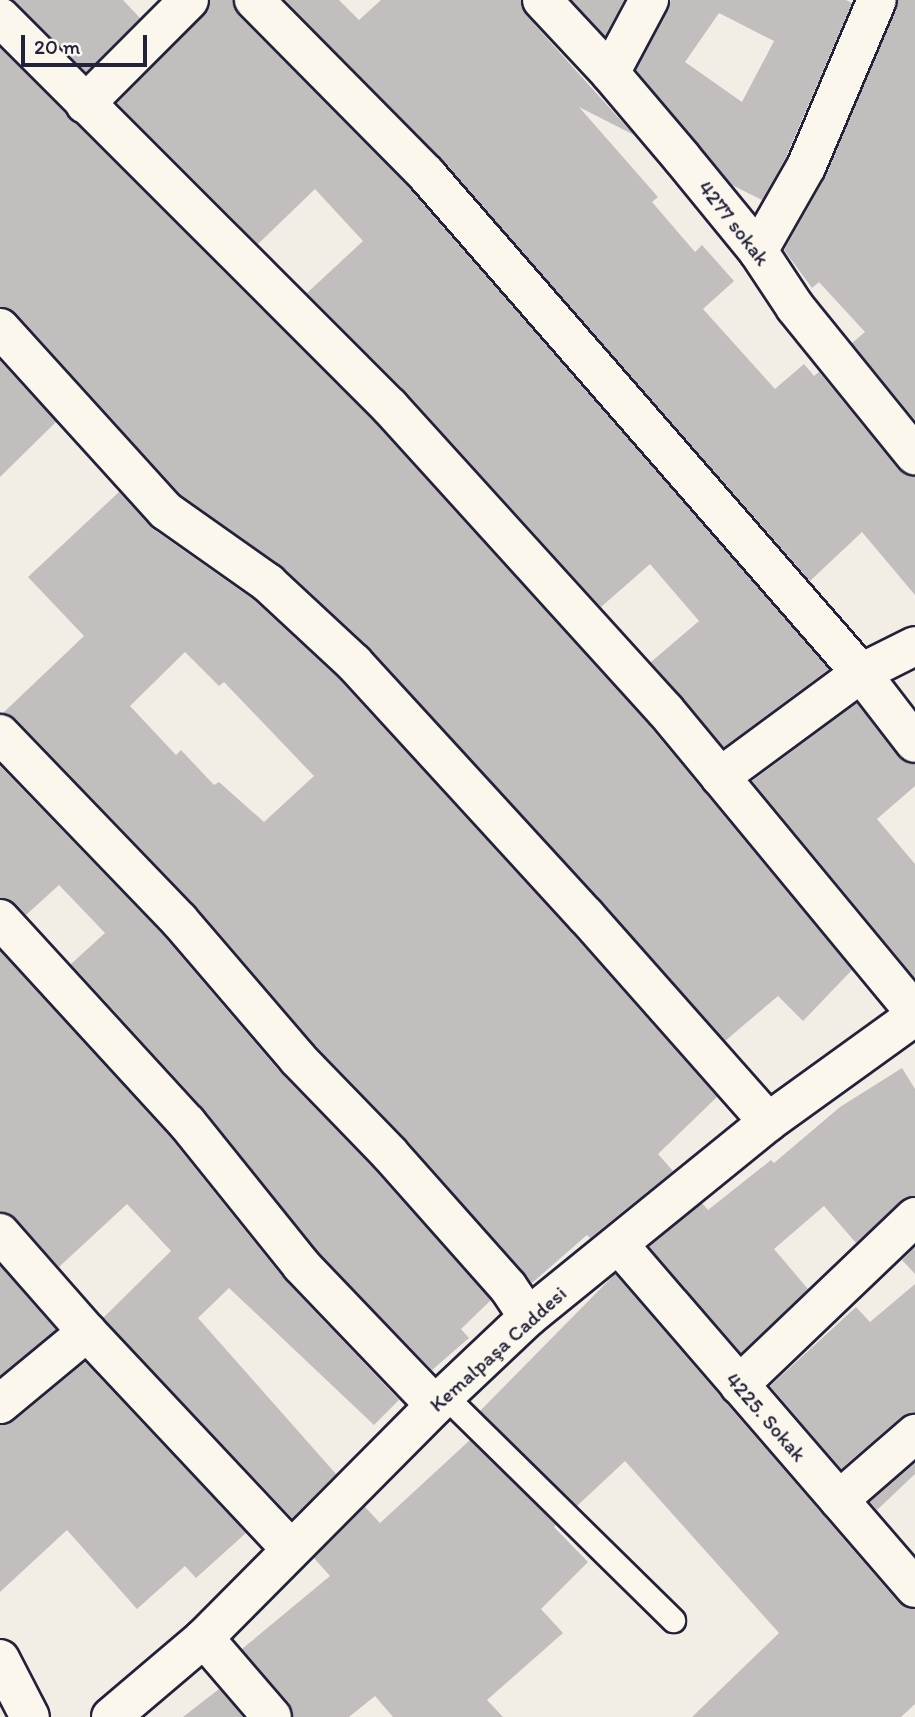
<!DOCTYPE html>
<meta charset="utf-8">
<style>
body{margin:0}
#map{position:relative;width:915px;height:1717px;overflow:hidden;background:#f2eee5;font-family:Itim,sans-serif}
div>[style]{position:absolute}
.building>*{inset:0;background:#c2bebe}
.roads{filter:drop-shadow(2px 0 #22223b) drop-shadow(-2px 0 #22223b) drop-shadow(0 2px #22223b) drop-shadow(0 -2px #22223b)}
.service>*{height:23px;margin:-11.5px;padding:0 11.5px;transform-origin:11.5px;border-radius:11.5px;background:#fbf7ec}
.minor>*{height:38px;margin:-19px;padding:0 19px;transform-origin:19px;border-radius:19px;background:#fbf7ec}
.secondary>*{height:38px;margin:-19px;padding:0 19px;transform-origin:19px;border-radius:19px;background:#fbf7ec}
.primary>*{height:38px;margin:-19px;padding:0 19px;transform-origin:19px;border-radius:19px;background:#fbf7ec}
span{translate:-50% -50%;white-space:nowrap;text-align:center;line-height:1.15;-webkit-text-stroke:5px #fbf7ec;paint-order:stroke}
.street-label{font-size:21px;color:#22223b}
.scale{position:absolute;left:21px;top:35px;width:126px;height:32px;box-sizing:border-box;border:4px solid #22223b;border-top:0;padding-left:9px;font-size:21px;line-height:24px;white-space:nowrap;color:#22223b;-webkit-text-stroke:5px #fbf7ec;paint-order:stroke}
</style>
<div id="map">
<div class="building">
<div style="clip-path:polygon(13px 0,123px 0,140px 18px,86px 72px)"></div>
<div style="clip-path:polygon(210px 0,233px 0,238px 15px,410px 189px,829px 669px,724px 747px,651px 662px,699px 621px,650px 564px,601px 607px,406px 392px,307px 293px,363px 241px,315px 189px,258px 244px,117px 103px,204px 15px)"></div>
<div style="clip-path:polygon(285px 0,339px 0,359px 20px,381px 0,521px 0,526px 15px,634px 135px,579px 107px,658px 197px,652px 202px,695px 252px,702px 245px,734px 281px,703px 309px,775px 389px,804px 364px,814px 376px,819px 372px,898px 469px,915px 476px,915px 595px,862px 532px,810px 581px,442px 160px)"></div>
<div style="clip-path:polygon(572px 0,624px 0,605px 36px)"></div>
<div style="clip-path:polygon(evenodd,671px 0,846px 0,852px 3px,786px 157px,762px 200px,732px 185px,636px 70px,671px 0,719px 13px,774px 41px,742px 102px,685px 62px,719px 13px)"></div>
<div style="clip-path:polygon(898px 0,915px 0,915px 420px,852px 343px,865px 332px,819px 282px,812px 288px,784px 250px,826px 176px)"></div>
<div style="clip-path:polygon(0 48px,374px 422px,648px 724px,852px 970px,803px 1021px,778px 996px,725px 1041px,369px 647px,283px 567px,181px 495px,16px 313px,0 307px)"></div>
<div style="clip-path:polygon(0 361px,56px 422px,0 477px)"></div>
<div style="clip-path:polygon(evenodd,119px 492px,153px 529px,254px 600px,338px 678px,570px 931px,717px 1097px,658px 1154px,673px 1171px,590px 1238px,587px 1235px,532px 1283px,405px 1138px,314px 1044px,195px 905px,16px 719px,3px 713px,84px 636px,28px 577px,119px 492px,185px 652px,219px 686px,224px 682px,314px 776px,264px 822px,219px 782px,214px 785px,181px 750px,176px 755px,130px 706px,185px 652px)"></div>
<div style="clip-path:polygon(857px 703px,898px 756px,915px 764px,915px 786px,877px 819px,915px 864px,915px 978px,752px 781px)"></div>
<div style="clip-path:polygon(0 766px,163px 935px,281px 1073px,373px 1168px,491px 1300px,461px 1329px,469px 1338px,432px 1370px,317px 1251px,203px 1108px,71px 964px,105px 933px,59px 885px,26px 915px,16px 904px,0 898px)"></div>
<div style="clip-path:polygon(0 951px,170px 1137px,285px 1280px,399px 1400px,374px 1425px,229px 1288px,198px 1318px,336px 1474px,292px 1518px,103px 1318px,171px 1251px,127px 1204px,59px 1267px,16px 1219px,0 1212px)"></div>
<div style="clip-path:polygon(902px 1068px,915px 1089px,915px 1196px,900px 1201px,856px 1243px,824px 1206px,774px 1249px,808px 1289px,741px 1353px,649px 1247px,702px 1203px,708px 1210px,771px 1160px,774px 1163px,840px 1107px)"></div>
<div style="clip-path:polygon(915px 1247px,915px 1274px,902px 1260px)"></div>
<div style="clip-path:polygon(0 1266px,56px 1330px,0 1376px)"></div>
<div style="clip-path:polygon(615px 1274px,898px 1602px,915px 1609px,915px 1704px,901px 1717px,692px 1717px,779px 1633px,625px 1461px,577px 1506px,480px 1411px)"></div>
<div style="clip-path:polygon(915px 1284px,915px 1413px,901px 1417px,841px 1469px,770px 1386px,856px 1307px,870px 1322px)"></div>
<div style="clip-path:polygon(85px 1362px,246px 1533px,196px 1578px,185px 1566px,137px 1609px,67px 1530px,0 1592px,0 1425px,14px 1421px)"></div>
<div style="clip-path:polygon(470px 1440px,556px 1525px,554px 1527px,588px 1562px,541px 1609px,563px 1633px,487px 1700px,503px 1717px,393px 1717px,375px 1696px,349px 1717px,293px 1717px,289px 1703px,242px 1649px,330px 1576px,314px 1558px,365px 1507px,380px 1523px)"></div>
<div style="clip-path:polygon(915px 1463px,915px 1474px,877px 1510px,870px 1502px)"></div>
<div style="clip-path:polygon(219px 1689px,243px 1717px,183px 1717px)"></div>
</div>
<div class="roads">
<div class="service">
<div style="left:445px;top:1396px;width:320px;rotate:44.5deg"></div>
</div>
<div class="minor">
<div style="left:254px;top:0;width:245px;rotate:45.3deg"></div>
<div style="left:426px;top:174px;width:662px;rotate:48.92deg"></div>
<div style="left:861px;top:673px;width:88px;rotate:52.4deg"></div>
<div style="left:542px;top:0;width:100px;rotate:47deg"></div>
<div style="left:610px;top:73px;width:111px;rotate:49.7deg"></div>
<div style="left:682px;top:158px;width:120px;rotate:50.7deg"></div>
<div style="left:758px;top:251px;width:67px;rotate:56.5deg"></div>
<div style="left:795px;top:307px;width:191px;rotate:51deg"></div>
<div style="left:0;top:17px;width:552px;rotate:45deg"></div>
<div style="left:390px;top:407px;width:409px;rotate:47.8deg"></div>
<div style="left:665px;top:710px;width:392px;rotate:50.4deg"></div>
<div style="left:610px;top:73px;width:83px;rotate:-61.9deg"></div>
<div style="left:85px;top:104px;width:147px;rotate:-45deg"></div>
<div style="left:758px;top:251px;width:97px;rotate:-60.3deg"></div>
<div style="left:806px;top:167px;width:181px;rotate:-67deg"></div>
<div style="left:0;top:328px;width:247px;rotate:47.8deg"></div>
<div style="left:166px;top:511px;width:125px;rotate:35.2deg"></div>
<div style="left:268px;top:583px;width:117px;rotate:42.9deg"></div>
<div style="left:354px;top:663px;width:343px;rotate:47.5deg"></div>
<div style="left:586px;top:916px;width:275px;rotate:48.5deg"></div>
<div style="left:0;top:734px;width:258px;rotate:46.1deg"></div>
<div style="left:179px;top:920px;width:183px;rotate:49.4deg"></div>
<div style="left:298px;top:1059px;width:131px;rotate:45.9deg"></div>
<div style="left:389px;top:1153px;width:179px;rotate:48.4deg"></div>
<div style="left:508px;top:1287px;width:36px;rotate:56deg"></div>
<div style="left:720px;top:777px;width:175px;rotate:-36.4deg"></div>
<div style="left:861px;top:673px;width:60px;rotate:-26.6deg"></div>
<div style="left:0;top:919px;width:277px;rotate:47.5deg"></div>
<div style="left:187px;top:1123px;width:182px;rotate:51.2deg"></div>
<div style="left:301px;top:1265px;width:194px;rotate:46.3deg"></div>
<div style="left:0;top:1233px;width:132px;rotate:48.7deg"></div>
<div style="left:87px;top:1332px;width:298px;rotate:46.8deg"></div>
<div style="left:619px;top:1245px;width:453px;rotate:49.2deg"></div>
<div style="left:739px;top:1385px;width:243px;rotate:-43.7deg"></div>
<div style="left:0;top:1404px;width:113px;rotate:-39.6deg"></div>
<div style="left:839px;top:1500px;width:101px;rotate:-41deg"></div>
<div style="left:204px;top:1638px;width:104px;rotate:49.3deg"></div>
</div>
<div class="secondary">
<div style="left:0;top:1659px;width:65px;rotate:62.7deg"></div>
</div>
<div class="primary">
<div style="left:111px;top:1717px;width:122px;rotate:-40.3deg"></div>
<div style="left:204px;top:1638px;width:328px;rotate:-45.2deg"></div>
<div style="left:435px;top:1405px;width:128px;rotate:-43.4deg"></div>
<div style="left:528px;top:1317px;width:309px;rotate:-39.1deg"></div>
<div style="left:768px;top:1122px;width:181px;rotate:-35.8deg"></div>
</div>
</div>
<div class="street-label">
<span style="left:734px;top:223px;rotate:52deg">4277 sokak</span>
<span style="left:498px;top:1349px;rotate:-42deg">Kemalpaşa Caddesi</span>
<span style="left:766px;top:1417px;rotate:49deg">4225. Sokak</span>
</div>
<div class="scale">20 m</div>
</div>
